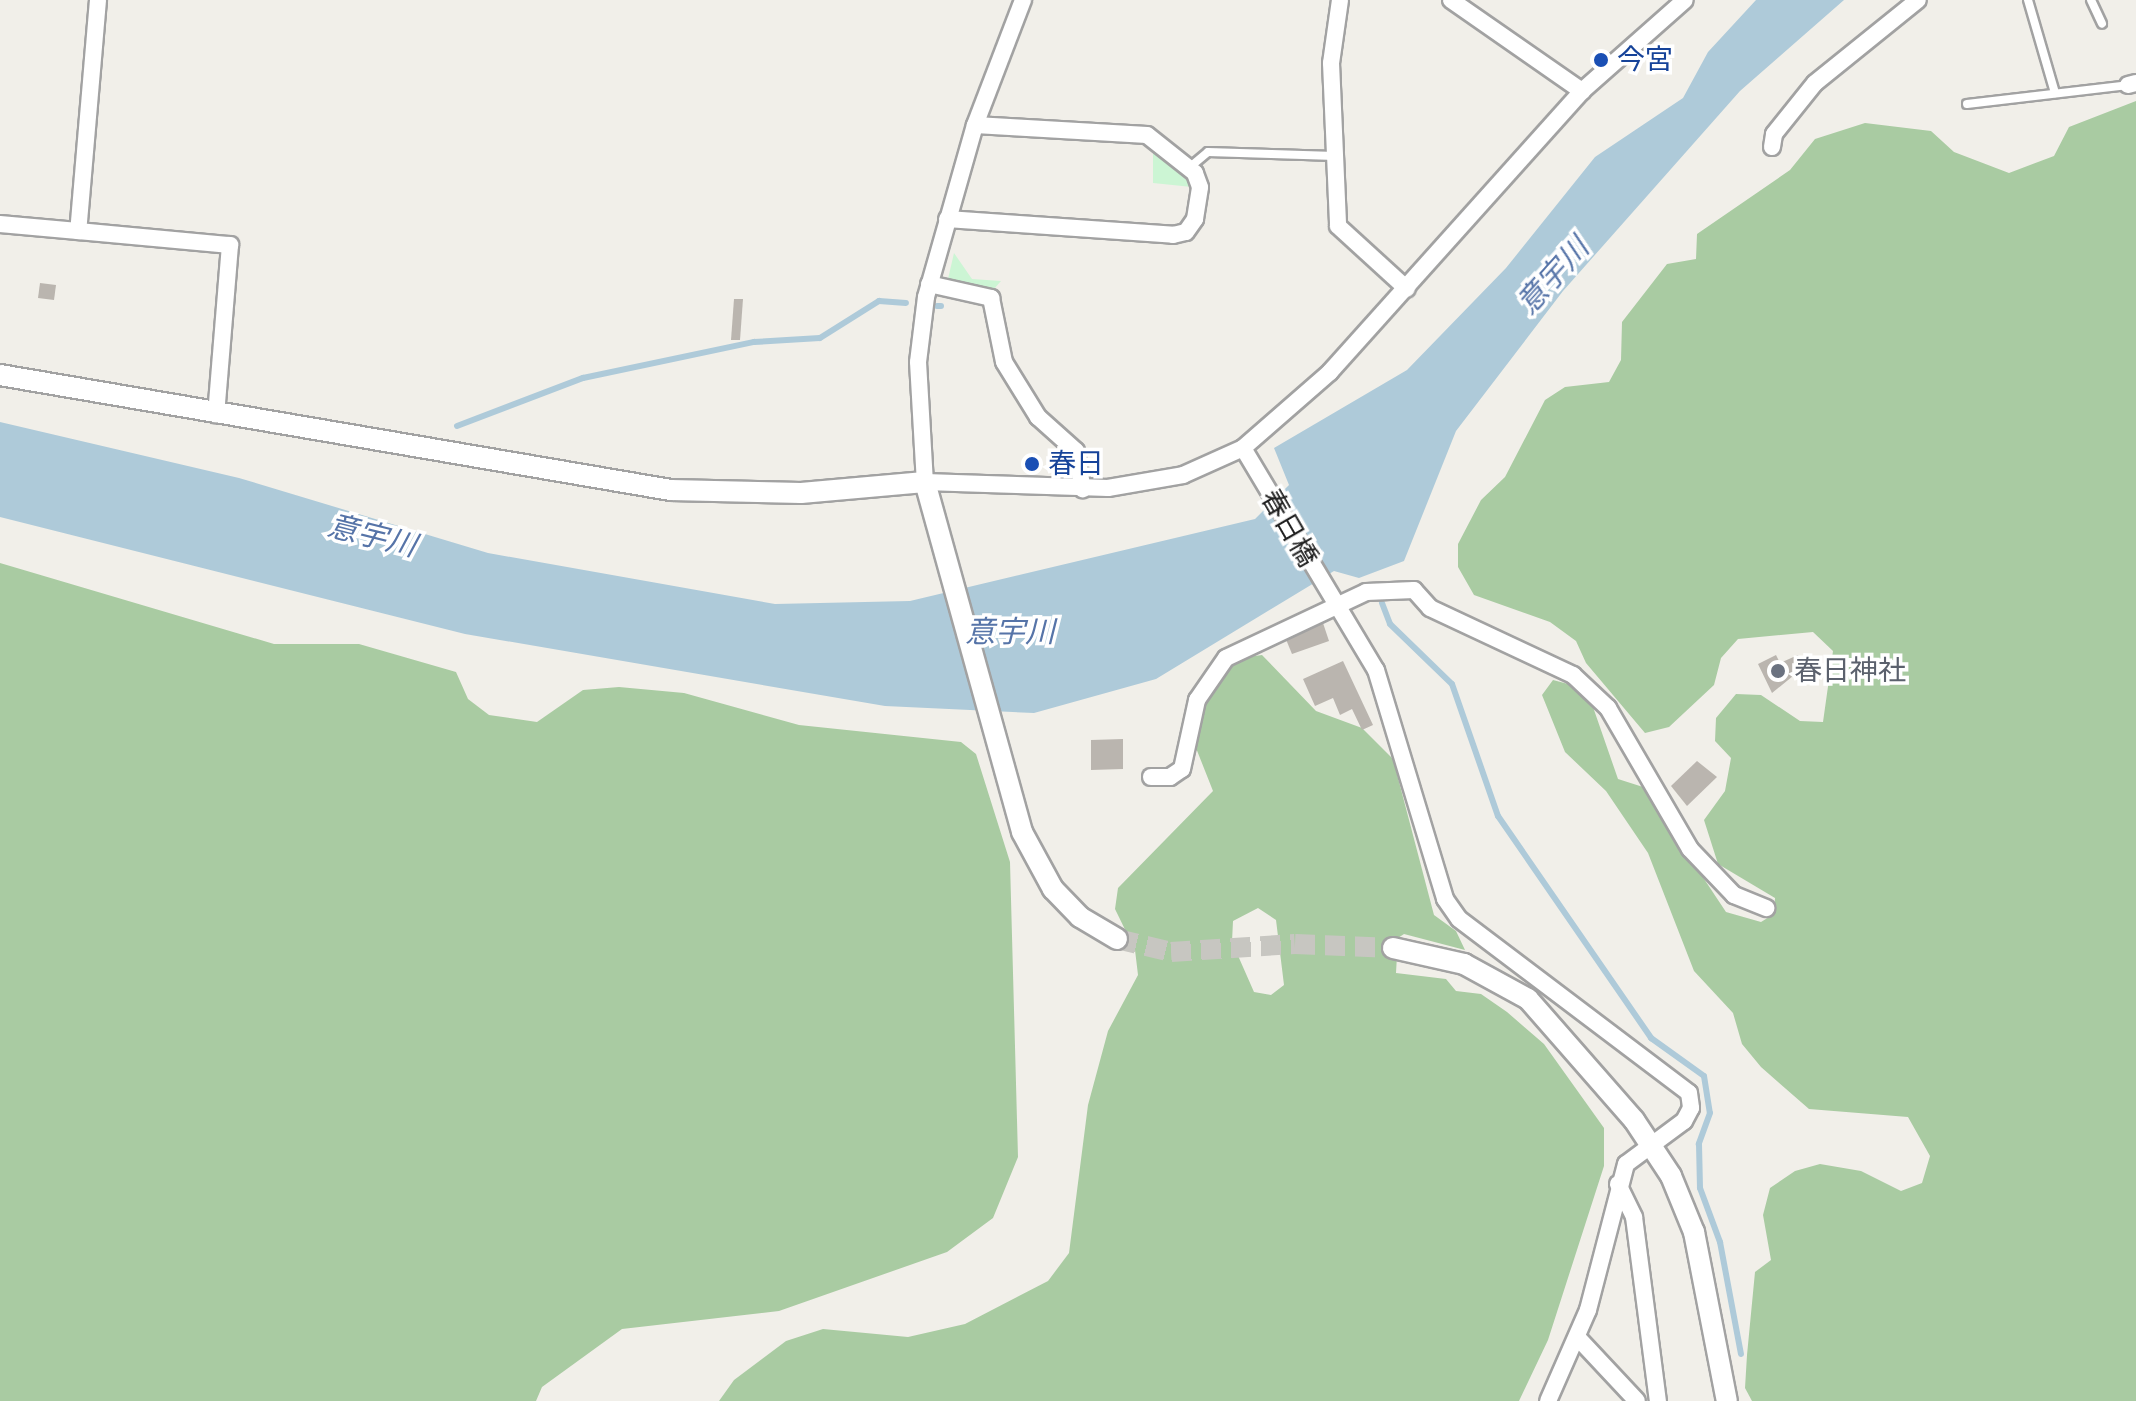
<!DOCTYPE html>
<meta charset="utf-8">
<style>
body{margin:0}
#map{position:relative;width:2136px;height:1401px;overflow:hidden;background:#f1efe9;font-family:"Roboto Condensed","Noto Sans JP",sans-serif}
div>[style]{position:absolute}
.forest>*{inset:0;background:#a9cba2}
.park>*{inset:0;background:#ccf5d4}
.water>*{inset:0;background:#aecad9}
.stream>*{height:6px;margin:-3px;padding:0 3px;transform-origin:3px;border-radius:3px;background:#aecad9}
.building>*{inset:0;background:#bab5af}
.tertiary-tunnel>*{height:20px;margin-top:-10px;transform-origin:0;background:repeating-linear-gradient(90deg,#c7c6c1 0 20px,transparent 0 30px)}
.roads{filter:drop-shadow(2px 0 #a2a2a2) drop-shadow(-2px 0 #a2a2a2) drop-shadow(0 2px #a2a2a2) drop-shadow(0 -2px #a2a2a2)}
.service>*{height:8px;margin:-4px;padding:0 4px;transform-origin:4px;border-radius:4px;background:#fff}
.minor>*{height:16px;margin:-8px;padding:0 8px;transform-origin:8px;border-radius:8px;background:#fff}
.tertiary>*{height:20px;margin:-10px;padding:0 10px;transform-origin:10px;border-radius:10px;background:#fff}
.dots>*{width:22px;height:22px;translate:-50% -50%;box-sizing:border-box;border:4px solid #fff;border-radius:50%}
span{translate:-50% -50%;white-space:nowrap;text-align:center;line-height:1.15;-webkit-text-stroke:7px #fff;paint-order:stroke}
.transit-label{font-size:28px;color:#164399}
.left{translate:0 -50%;text-align:left}
.street-label{font-size:28px;color:#212121}
.worship-label{font-size:28px;color:#5b616d}
.water-label{font-size:30px;color:#5674a8;font-style:italic}
</style>
<div id="map">
<div class="forest">
<div style="clip-path:polygon(2136px 101px,2136px 1401px,1752px 1401px,1745px 1388px,1747px 1355px,1755px 1272px,1771px 1260px,1763px 1215px,1770px 1188px,1795px 1171px,1820px 1164px,1861px 1171px,1901px 1191px,1922px 1183px,1930px 1156px,1908px 1117px,1809px 1109px,1761px 1067px,1742px 1044px,1733px 1013px,1694px 971px,1648px 853px,1606px 791px,1565px 752px,1542px 695px,1553px 680px,1568px 684px,1593px 707px,1618px 779px,1643px 787px,1726px 912px,1761px 922px,1774px 914px,1775px 898px,1718px 864px,1704px 820px,1725px 791px,1731px 758px,1715px 741px,1716px 718px,1736px 694px,1761px 695px,1800px 721px,1823px 722px,1833px 651px,1813px 632px,1738px 639px,1721px 658px,1714px 685px,1669px 727px,1645px 733px,1586px 663px,1576px 641px,1550px 622px,1474px 595px,1458px 567px,1458px 544px,1481px 500px,1505px 477px,1545px 400px,1565px 387px,1609px 382px,1621px 360px,1622px 322px,1667px 264px,1696px 259px,1697px 234px,1790px 170px,1815px 139px,1865px 123px,1931px 131px,1954px 152px,2009px 173px,2054px 156px,2069px 127px)"></div>
<div style="clip-path:polygon(0 563px,274px 644px,359px 644px,456px 672px,468px 699px,489px 715px,537px 722px,583px 690px,619px 687px,684px 693px,799px 725px,961px 742px,976px 754px,1010px 862px,1018px 1157px,993px 1218px,947px 1252px,779px 1311px,622px 1329px,542px 1387px,536px 1401px,0 1401px)"></div>
<div style="clip-path:polygon(evenodd,1262px 655px,1316px 711px,1362px 728px,1393px 759px,1434px 915px,1456px 931px,1465px 950px,1404px 934px,1398px 938px,1396px 973px,1446px 979px,1456px 991px,1481px 994px,1507px 1012px,1544px 1044px,1604px 1128px,1604px 1166px,1548px 1340px,1519px 1401px,719px 1401px,734px 1380px,786px 1341px,823px 1329px,908px 1337px,965px 1324px,1048px 1281px,1069px 1253px,1088px 1105px,1108px 1031px,1138px 975px,1135px 950px,1115px 909px,1118px 888px,1213px 791px,1194px 743px,1202px 699px,1233px 659px,1262px 655px,1258px 908px,1276px 920px,1284px 985px,1271px 995px,1254px 992px,1232px 942px,1233px 921px,1258px 908px)"></div>
</div>
<div class="park">
<div style="clip-path:polygon(1153px 150px,1189px 176px,1192px 187px,1153px 183px)"></div>
<div style="clip-path:polygon(954px 253px,972px 279px,1001px 281px,994px 289px,977px 289px,948px 279px)"></div>
</div>
<div class="water">
<div style="clip-path:polygon(1756px 0,1844px 0,1740px 91px,1563px 291px,1456px 431px,1404px 561px,1359px 578px,1334px 571px,1156px 679px,1034px 713px,885px 706px,465px 634px,0 517px,0 422px,239px 478px,488px 553px,775px 604px,910px 601px,1255px 519px,1289px 485px,1274px 448px,1407px 370px,1506px 268px,1595px 157px,1683px 98px,1708px 52px)"></div>
</div>
<div class="stream">
<div style="left:937px;top:306px;width:4px"></div>
<div style="left:457px;top:426px;width:135px;rotate:-20.9deg"></div>
<div style="left:583px;top:378px;width:175px;rotate:-11.9deg"></div>
<div style="left:754px;top:342px;width:66px;rotate:-3.5deg"></div>
<div style="left:820px;top:338px;width:70px;rotate:-32.1deg"></div>
<div style="left:879px;top:301px;width:27px;rotate:4deg"></div>
<div style="left:1382px;top:603px;width:22px;rotate:69deg"></div>
<div style="left:1390px;top:624px;width:86px;rotate:44.1deg"></div>
<div style="left:1452px;top:684px;width:140px;rotate:70.8deg"></div>
<div style="left:1498px;top:816px;width:270px;rotate:55.4deg"></div>
<div style="left:1651px;top:1038px;width:65px;rotate:35.6deg"></div>
<div style="left:1704px;top:1076px;width:37px;rotate:81deg"></div>
<div style="left:1710px;top:1113px;width:33px;rotate:110deg"></div>
<div style="left:1699px;top:1144px;width:44px;rotate:88.7deg"></div>
<div style="left:1700px;top:1188px;width:58px;rotate:69.7deg"></div>
<div style="left:1720px;top:1242px;width:114px;rotate:79.4deg"></div>
</div>
<div class="building">
<div style="clip-path:polygon(40px 283px,56px 285px,54px 300px,38px 298px)"></div>
<div style="clip-path:polygon(734px 299px,743px 299px,740px 340px,731px 340px)"></div>
<div style="clip-path:polygon(1323px 623px,1329px 641px,1292px 654px,1285px 637px)"></div>
<div style="clip-path:polygon(1776px 655px,1780px 663px,1798px 655px,1804px 667px,1772px 693px,1758px 664px)"></div>
<div style="clip-path:polygon(1343px 661px,1373px 725px,1362px 730px,1352px 709px,1340px 715px,1333px 698px,1315px 706px,1303px 679px)"></div>
<div style="clip-path:polygon(1123px 739px,1123px 769px,1091px 770px,1091px 740px)"></div>
<div style="clip-path:polygon(1697px 761px,1717px 777px,1687px 806px,1671px 786px)"></div>
</div>
<div class="tertiary-tunnel">
<div style="left:1117px;top:939px;width:56px;rotate:13.5deg"></div>
<div style="left:1171px;top:952px;width:124px;rotate:-3.7deg"></div>
<div style="left:1295px;top:944px;width:98px;rotate:2.3deg"></div>
</div>
<div class="roads">
<div class="service">
<div style="left:2028px;top:0;width:97px;rotate:73.8deg"></div>
<div style="left:2091px;top:0;width:26px;rotate:65deg"></div>
<div style="left:1967px;top:104px;width:162px;rotate:-6.7deg"></div>
<div style="left:1190px;top:167px;width:23px;rotate:-40deg"></div>
<div style="left:1208px;top:152px;width:127px;rotate:1.8deg"></div>
</div>
<div class="minor">
<div style="left:98px;top:0;width:232px;rotate:94.9deg"></div>
<div style="left:78px;top:231px;width:153px;rotate:5.3deg"></div>
<div style="left:230px;top:245px;width:170px;rotate:94.7deg"></div>
<div style="left:1023px;top:0;width:134px;rotate:111deg"></div>
<div style="left:975px;top:125px;width:179px;rotate:105.9deg"></div>
<div style="left:926px;top:297px;width:65px;rotate:97deg"></div>
<div style="left:918px;top:362px;width:120px;rotate:86.7deg"></div>
<div style="left:925px;top:482px;width:183px;rotate:1.9deg"></div>
<div style="left:1108px;top:488px;width:76px;rotate:-9.8deg"></div>
<div style="left:1183px;top:475px;width:66px;rotate:-24.2deg"></div>
<div style="left:1243px;top:448px;width:116px;rotate:-41.1deg"></div>
<div style="left:1330px;top:372px;width:377px;rotate:-48.1deg"></div>
<div style="left:1582px;top:91px;width:137px;rotate:-41.5deg"></div>
<div style="left:1340px;top:0;width:64px;rotate:98.1deg"></div>
<div style="left:1331px;top:63px;width:163px;rotate:87.5deg"></div>
<div style="left:1338px;top:226px;width:93px;rotate:42.4deg"></div>
<div style="left:1451px;top:0;width:160px;rotate:34.8deg"></div>
<div style="left:2128px;top:85px;width:8px;rotate:-14deg"></div>
<div style="left:1772px;top:147px;width:13px;rotate:-81deg"></div>
<div style="left:1774px;top:134px;width:65px;rotate:-51.2deg"></div>
<div style="left:1815px;top:83px;width:132px;rotate:-38.9deg"></div>
<div style="left:947px;top:219px;width:227px;rotate:4deg"></div>
<div style="left:1173px;top:235px;width:13px;rotate:-13deg"></div>
<div style="left:1186px;top:232px;width:16px;rotate:-55deg"></div>
<div style="left:1195px;top:219px;width:32px;rotate:-81deg"></div>
<div style="left:1200px;top:187px;width:15px;rotate:-110deg"></div>
<div style="left:1195px;top:173px;width:61px;rotate:-141.6deg"></div>
<div style="left:1147px;top:135px;width:172px;rotate:-176.7deg"></div>
<div style="left:0;top:224px;width:78px;rotate:5.1deg"></div>
<div style="left:929px;top:284px;width:64px;rotate:12.7deg"></div>
<div style="left:991px;top:298px;width:65px;rotate:78.5deg"></div>
<div style="left:1004px;top:362px;width:65px;rotate:58.3deg"></div>
<div style="left:1038px;top:417px;width:51px;rotate:41.8deg"></div>
<div style="left:1076px;top:451px;width:39px;rotate:80deg"></div>
<div style="left:1243px;top:448px;width:259px;rotate:59.1deg"></div>
<div style="left:1376px;top:670px;width:239px;rotate:73.2deg"></div>
<div style="left:1445px;top:899px;width:24px;rotate:55deg"></div>
<div style="left:1459px;top:919px;width:288px;rotate:37.1deg"></div>
<div style="left:1689px;top:1093px;width:15px;rotate:82deg"></div>
<div style="left:1691px;top:1108px;width:15px;rotate:118deg"></div>
<div style="left:1684px;top:1121px;width:72px;rotate:143.4deg"></div>
<div style="left:1626px;top:1164px;width:151px;rotate:104.6deg"></div>
<div style="left:1588px;top:1310px;width:99px;rotate:113.7deg"></div>
<div style="left:1151px;top:777px;width:19px"></div>
<div style="left:1170px;top:777px;width:14px;rotate:-34deg"></div>
<div style="left:1182px;top:769px;width:71px;rotate:-77.7deg"></div>
<div style="left:1197px;top:700px;width:51px;rotate:-55.4deg"></div>
<div style="left:1226px;top:658px;width:155px;rotate:-25.2deg"></div>
<div style="left:1366px;top:592px;width:48px;rotate:-2.4deg"></div>
<div style="left:1414px;top:590px;width:24px;rotate:48deg"></div>
<div style="left:1430px;top:608px;width:158px;rotate:25.1deg"></div>
<div style="left:1573px;top:675px;width:48px;rotate:43.3deg"></div>
<div style="left:1608px;top:708px;width:163px;rotate:59.8deg"></div>
<div style="left:1690px;top:849px;width:64px;rotate:46.3deg"></div>
<div style="left:1734px;top:895px;width:35px;rotate:22deg"></div>
<div style="left:1618px;top:1184px;width:37px;rotate:64deg"></div>
<div style="left:1634px;top:1217px;width:186px;rotate:82.6deg"></div>
<div style="left:1578px;top:1338px;width:86px;rotate:46.9deg"></div>
</div>
<div class="tertiary">
<div style="left:0;top:375px;width:681px;rotate:9.73deg"></div>
<div style="left:671px;top:490px;width:130px;rotate:1.3deg"></div>
<div style="left:801px;top:493px;width:124px;rotate:-5.1deg"></div>
<div style="left:925px;top:482px;width:363px;rotate:74.5deg"></div>
<div style="left:1022px;top:832px;width:65px;rotate:61.5deg"></div>
<div style="left:1053px;top:889px;width:39px;rotate:46deg"></div>
<div style="left:1080px;top:917px;width:43px;rotate:30.7deg"></div>
<div style="left:1393px;top:948px;width:73px;rotate:12.7deg"></div>
<div style="left:1464px;top:964px;width:73px;rotate:28.7deg"></div>
<div style="left:1528px;top:999px;width:161px;rotate:48.8deg"></div>
<div style="left:1634px;top:1120px;width:67px;rotate:56.5deg"></div>
<div style="left:1671px;top:1176px;width:61px;rotate:67.7deg"></div>
<div style="left:1694px;top:1232px;width:172px;rotate:79deg"></div>
</div>
</div>
<div class="dots">
<div style="left:1601px;top:60px;background:#1a4fb4"></div>
<div style="left:1032px;top:464px;background:#1a4fb4"></div>
<div style="left:1778px;top:671px;background:#6b7280"></div>
</div>
<div class="transit-label">
<span class="left" style="left:1617px;top:60px">今宮</span>
<span class="left" style="left:1048px;top:464px">春日</span>
</div>
<div class="street-label">
<span style="left:1289px;top:528px;rotate:60deg">春日橋</span>
</div>
<div class="worship-label">
<span class="left" style="left:1794px;top:671px">春日神社</span>
</div>
<div class="water-label">
<span style="left:1553px;top:276px;rotate:-48deg">意宇川</span>
<span style="left:372px;top:536px;rotate:14deg">意宇川</span>
<span style="left:1010px;top:632px">意宇川</span>
</div>
</div>
